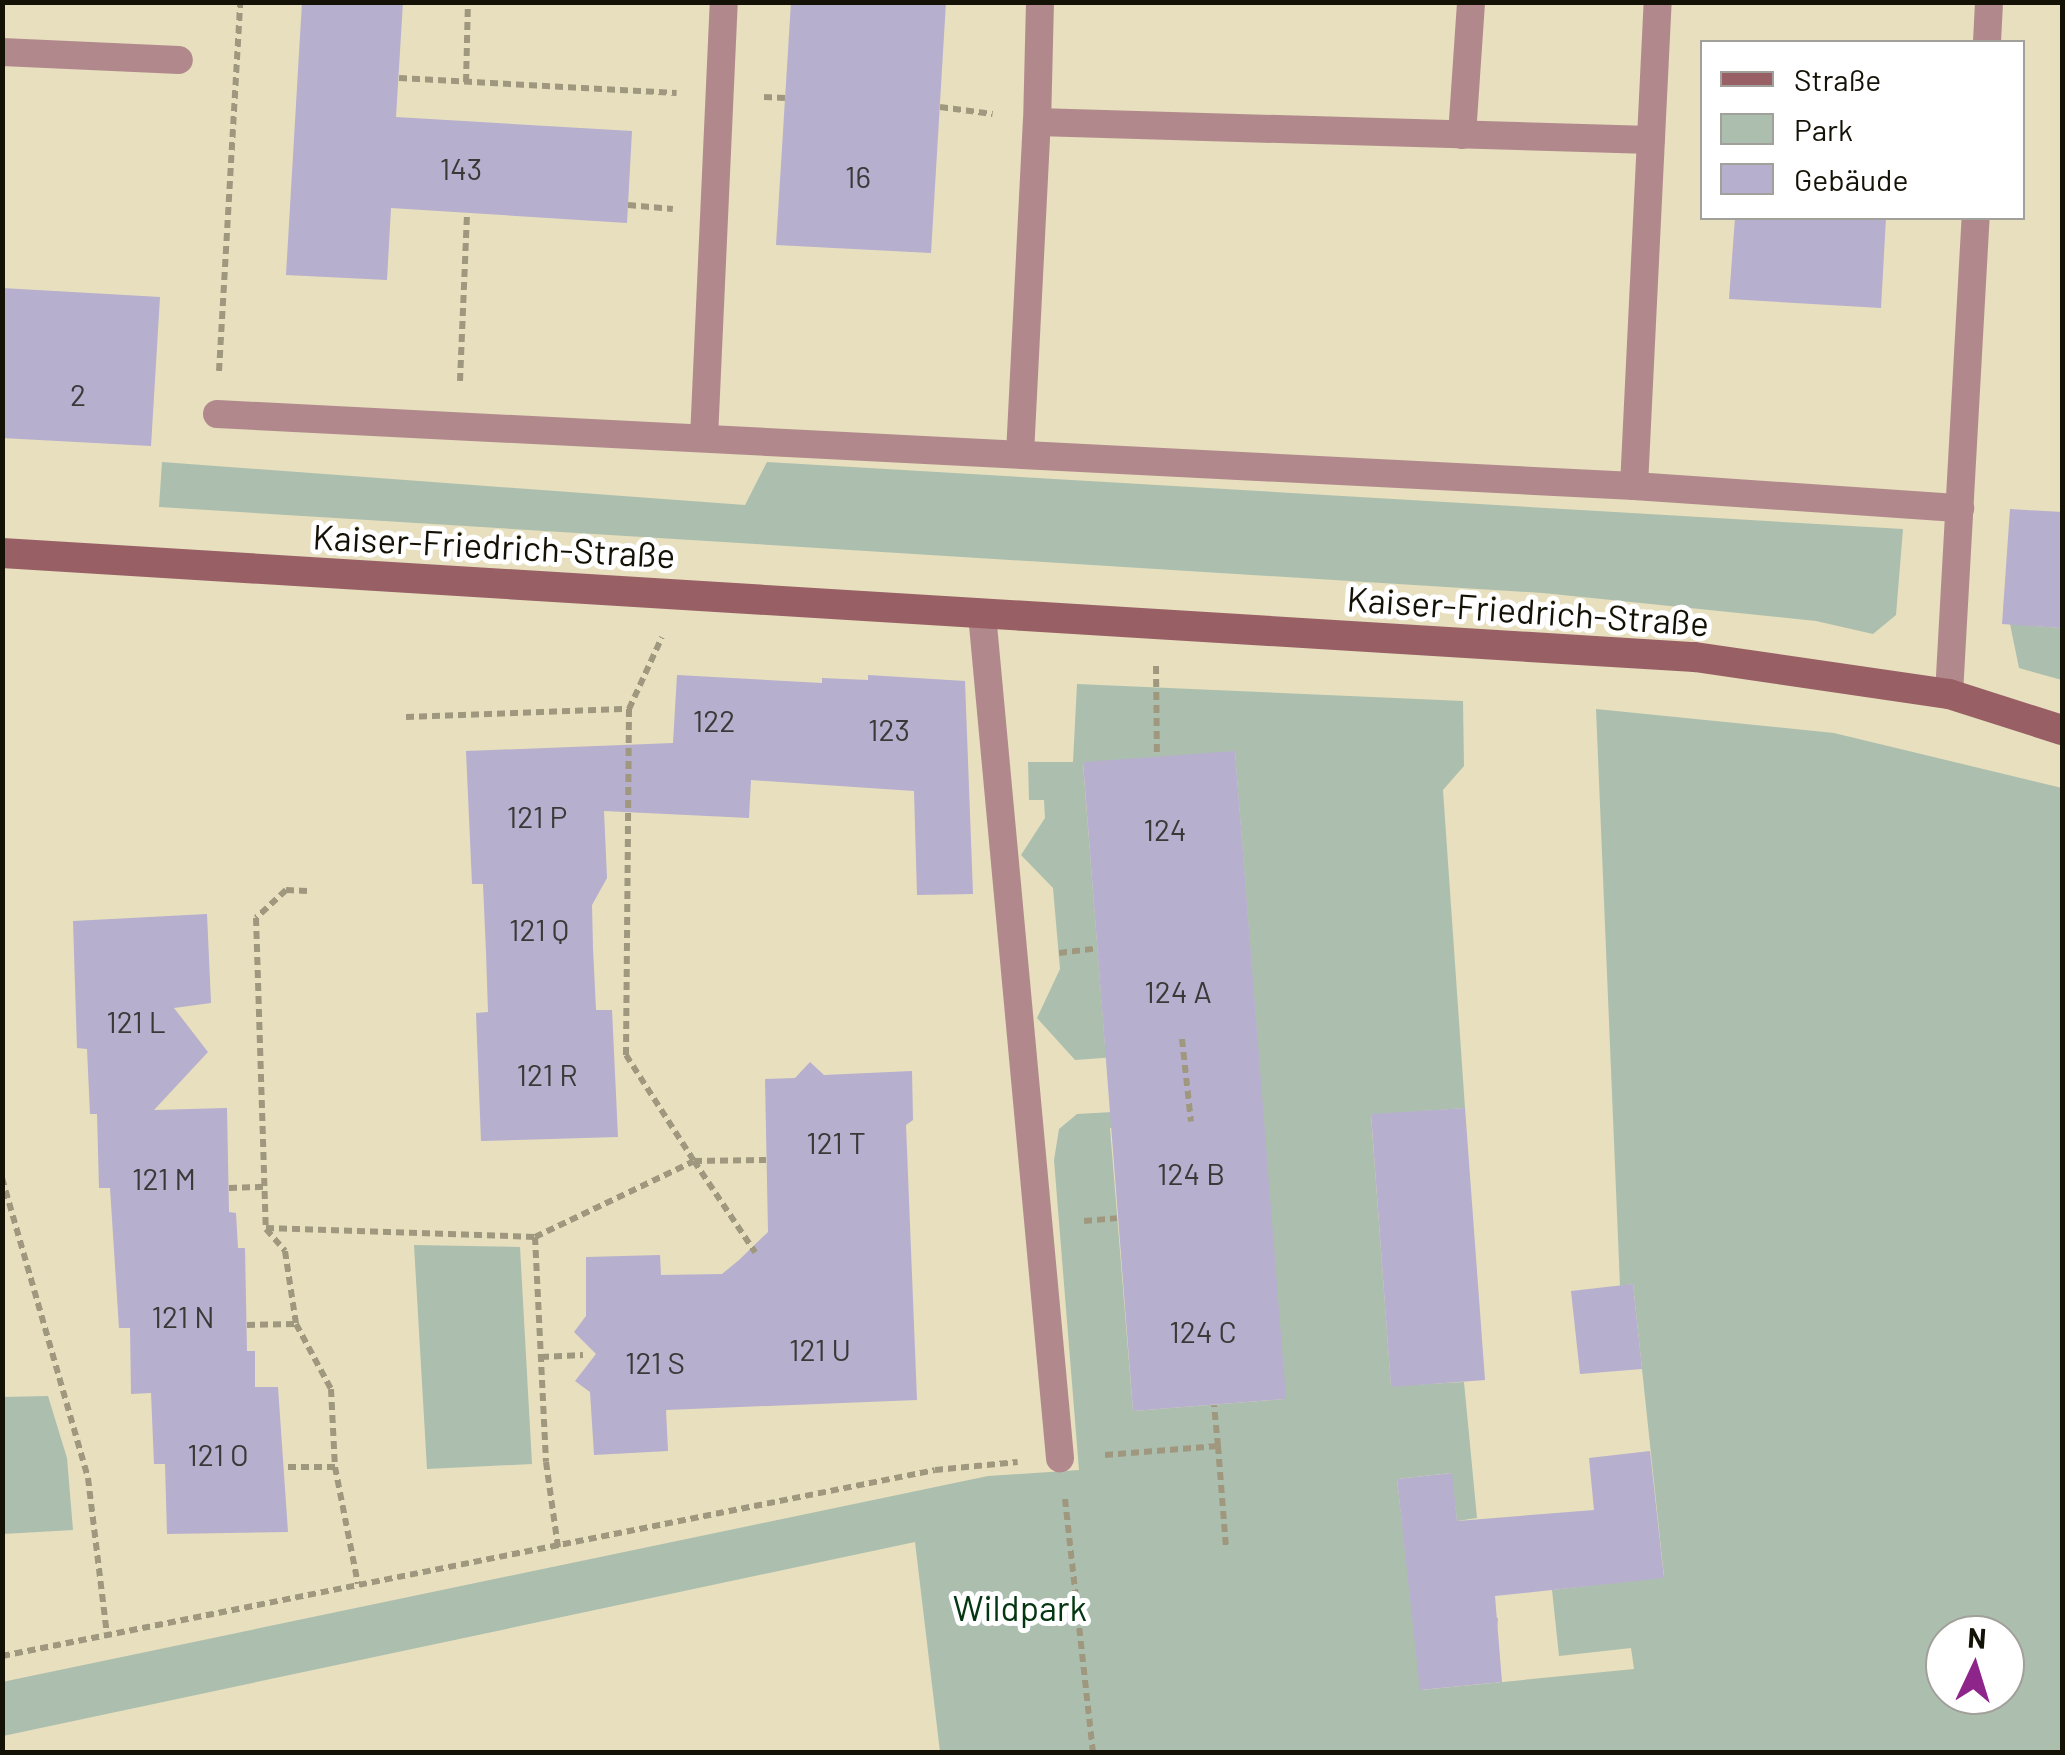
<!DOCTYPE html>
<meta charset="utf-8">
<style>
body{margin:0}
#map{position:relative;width:2065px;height:1755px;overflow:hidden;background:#e7dfbe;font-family:Barlow,sans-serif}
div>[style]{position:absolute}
.green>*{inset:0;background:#acbfae}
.building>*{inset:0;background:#b6afce}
.path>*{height:6px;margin-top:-3px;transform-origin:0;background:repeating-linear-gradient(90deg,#9f987f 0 8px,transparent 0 13px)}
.lane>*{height:28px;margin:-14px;padding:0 14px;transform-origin:14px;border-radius:14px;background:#b1898c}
.secondary>*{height:30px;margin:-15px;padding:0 15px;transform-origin:15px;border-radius:15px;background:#985f65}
span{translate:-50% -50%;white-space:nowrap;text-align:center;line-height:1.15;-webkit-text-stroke:10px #fff;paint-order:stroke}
.number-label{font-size:30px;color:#3c3838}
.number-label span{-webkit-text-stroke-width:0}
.street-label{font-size:35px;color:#141106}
.park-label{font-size:35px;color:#043612}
.frame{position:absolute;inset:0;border:5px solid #141106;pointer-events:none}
.legend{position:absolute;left:1700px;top:40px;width:325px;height:180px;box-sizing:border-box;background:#fff;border:2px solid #a1a09b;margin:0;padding:12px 18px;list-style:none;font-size:30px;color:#141106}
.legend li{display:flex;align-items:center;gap:20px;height:50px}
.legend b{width:50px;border:2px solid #a1a09b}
.north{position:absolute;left:1925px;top:1615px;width:100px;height:100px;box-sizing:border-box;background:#fff;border:2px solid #a1a09b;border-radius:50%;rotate:4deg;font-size:28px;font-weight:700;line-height:40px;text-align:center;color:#141106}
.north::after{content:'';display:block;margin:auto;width:35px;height:45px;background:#8e258a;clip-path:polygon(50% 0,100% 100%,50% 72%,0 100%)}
</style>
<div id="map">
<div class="green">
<div style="clip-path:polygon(162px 462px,745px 505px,767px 462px,1903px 529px,1896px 615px,1873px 634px,1816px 621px,1543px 593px,159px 507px)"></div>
<div style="clip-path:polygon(2010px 624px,2062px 628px,2062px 680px,2019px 668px)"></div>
<div style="clip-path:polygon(evenodd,1077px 684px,1463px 701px,1464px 766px,1443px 790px,1465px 1108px,1371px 1115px,1391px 1386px,1464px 1382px,1477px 1518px,1457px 1521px,1451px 1473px,1397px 1479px,1414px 1626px,1498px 1618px,1497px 1630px,1421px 1690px,1634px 1669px,1631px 1648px,1559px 1656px,1552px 1590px,1664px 1577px,1633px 1284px,1620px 1286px,1596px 709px,1834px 733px,2062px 788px,2062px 1752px,940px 1752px,915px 1542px,3px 1736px,2px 1682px,988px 1476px,1079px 1470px,1054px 1160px,1059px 1129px,1077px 1114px,1167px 1109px,1169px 1124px,1110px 1128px,1133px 1411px,1285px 1399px,1235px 752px,1083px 763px,1105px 1045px,1157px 1054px,1075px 1060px,1037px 1018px,1060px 969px,1053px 888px,1021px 855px,1045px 818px,1044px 800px,1029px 800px,1028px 762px,1073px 762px,1077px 684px,1945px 1635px,2005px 1635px,2005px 1695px,1945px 1695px,1945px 1635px)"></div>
<div style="clip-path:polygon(414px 1245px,520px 1247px,532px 1464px,427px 1469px)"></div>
<div style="clip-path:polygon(48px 1396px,67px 1458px,73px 1530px,3px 1534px,3px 1397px)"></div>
</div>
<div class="building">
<div style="clip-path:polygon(302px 2px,403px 2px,396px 117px,632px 131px,627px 223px,391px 208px,387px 280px,286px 275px)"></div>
<div style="clip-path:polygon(791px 2px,946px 2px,931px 253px,776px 245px)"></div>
<div style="clip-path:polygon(1735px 218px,1886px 218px,1881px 308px,1729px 299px)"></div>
<div style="clip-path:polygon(2px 288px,160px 297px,151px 446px,2px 438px)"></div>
<div style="clip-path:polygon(2010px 509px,2062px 512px,2062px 628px,2002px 624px)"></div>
<div style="clip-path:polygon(677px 675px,822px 683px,822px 678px,868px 680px,868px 675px,965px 681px,973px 894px,917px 895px,914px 791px,751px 780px,749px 818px,604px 811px,607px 878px,592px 905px,593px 948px,596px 1010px,612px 1010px,618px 1137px,481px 1141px,476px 1013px,488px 1012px,486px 952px,483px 884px,472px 884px,466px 751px,673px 743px)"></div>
<div style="clip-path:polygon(1235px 751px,1286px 1399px,1133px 1411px,1083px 762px)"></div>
<div style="clip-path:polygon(207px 914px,211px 1003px,174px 1008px,208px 1052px,154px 1110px,227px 1108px,229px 1212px,236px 1213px,238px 1248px,245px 1248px,247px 1351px,255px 1351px,255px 1387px,278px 1387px,288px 1532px,167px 1534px,165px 1464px,154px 1464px,151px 1393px,131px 1394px,130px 1328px,119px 1328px,110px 1188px,99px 1188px,97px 1114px,90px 1114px,87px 1049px,77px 1048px,73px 921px)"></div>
<div style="clip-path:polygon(810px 1062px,824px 1075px,912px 1071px,913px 1120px,906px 1125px,917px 1400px,666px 1410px,668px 1451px,594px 1455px,590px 1392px,575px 1381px,596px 1354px,574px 1332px,586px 1316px,586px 1257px,660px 1255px,661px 1275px,722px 1274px,739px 1260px,768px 1232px,765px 1079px,795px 1078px)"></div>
<div style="clip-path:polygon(1465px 1108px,1485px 1380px,1391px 1387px,1371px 1114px)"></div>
<div style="clip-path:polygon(1633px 1284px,1642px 1369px,1580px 1374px,1571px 1291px)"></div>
<div style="clip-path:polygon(1650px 1451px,1664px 1578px,1495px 1596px,1502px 1682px,1420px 1690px,1397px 1479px,1452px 1473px,1457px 1521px,1594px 1510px,1589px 1458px)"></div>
</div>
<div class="path">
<div style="left:399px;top:78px;width:278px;rotate:3.1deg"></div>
<div style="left:466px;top:82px;width:80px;rotate:-88.6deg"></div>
<div style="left:764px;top:97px;width:21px;rotate:3deg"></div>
<div style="left:940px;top:107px;width:53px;rotate:7.5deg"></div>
<div style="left:628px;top:205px;width:45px;rotate:5.1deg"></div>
<div style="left:219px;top:371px;width:370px;rotate:-86.7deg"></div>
<div style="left:460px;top:381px;width:168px;rotate:-87.6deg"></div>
<div style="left:1156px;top:666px;width:91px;rotate:89.4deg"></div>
<div style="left:629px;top:709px;width:79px;rotate:-65.4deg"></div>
<div style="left:406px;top:717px;width:223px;rotate:-2.1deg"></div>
<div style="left:629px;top:709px;width:346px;rotate:90.5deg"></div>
<div style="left:626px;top:1055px;width:126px;rotate:57.3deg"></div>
<div style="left:694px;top:1161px;width:72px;rotate:-0.8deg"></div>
<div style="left:307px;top:891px;width:21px;rotate:-177deg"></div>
<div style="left:286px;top:890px;width:41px;rotate:137deg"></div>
<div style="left:256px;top:918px;width:310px;rotate:88.2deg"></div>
<div style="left:266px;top:1228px;width:269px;rotate:1.9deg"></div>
<div style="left:535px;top:1237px;width:176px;rotate:-25.5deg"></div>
<div style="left:694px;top:1161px;width:110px;rotate:56.2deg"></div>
<div style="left:1059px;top:953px;width:38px;rotate:-7deg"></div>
<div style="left:1182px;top:1039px;width:83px;rotate:83.8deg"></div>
<div style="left:2px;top:1178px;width:312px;rotate:74deg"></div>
<div style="left:88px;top:1478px;width:158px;rotate:83.1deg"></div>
<div style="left:229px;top:1188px;width:35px;rotate:-2deg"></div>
<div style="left:1084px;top:1221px;width:33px;rotate:-5deg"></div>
<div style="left:266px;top:1229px;width:29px;rotate:49deg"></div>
<div style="left:285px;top:1251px;width:74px;rotate:81.4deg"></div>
<div style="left:296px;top:1324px;width:74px;rotate:61.7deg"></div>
<div style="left:331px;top:1389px;width:78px;rotate:87.1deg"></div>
<div style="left:335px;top:1467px;width:52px;rotate:180deg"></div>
<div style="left:535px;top:1237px;width:225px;rotate:87.2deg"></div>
<div style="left:546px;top:1462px;width:86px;rotate:82deg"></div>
<div style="left:247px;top:1325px;width:49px;rotate:-1.2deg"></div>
<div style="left:541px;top:1357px;width:42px;rotate:-2.7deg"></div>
<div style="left:1218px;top:1446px;width:101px;rotate:85.5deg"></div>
<div style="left:1105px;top:1455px;width:113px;rotate:-4.6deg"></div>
<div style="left:1218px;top:1446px;width:41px;rotate:-95.6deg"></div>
<div style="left:335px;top:1467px;width:119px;rotate:78.9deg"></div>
<div style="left:1065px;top:1499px;width:255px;rotate:83.7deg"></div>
<div style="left:2px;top:1656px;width:951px;rotate:-11.27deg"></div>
<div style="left:935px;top:1470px;width:83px;rotate:-5.5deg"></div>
</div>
<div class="lane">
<div style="left:1040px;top:2px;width:120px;rotate:91.4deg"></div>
<div style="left:1037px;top:122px;width:614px;rotate:1.68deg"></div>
<div style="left:1987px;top:42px;width:40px;rotate:-87.1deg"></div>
<div style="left:2px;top:52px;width:177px;rotate:2.6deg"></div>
<div style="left:1462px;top:135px;width:133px;rotate:-86.1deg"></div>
<div style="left:217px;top:414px;width:1419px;rotate:2.91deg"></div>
<div style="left:1634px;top:486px;width:327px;rotate:3.9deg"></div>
<div style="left:704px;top:438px;width:436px;rotate:-87.4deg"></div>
<div style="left:1020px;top:454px;width:332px;rotate:-87.1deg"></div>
<div style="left:1634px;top:486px;width:485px;rotate:-87.2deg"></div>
<div style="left:982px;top:614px;width:848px;rotate:84.72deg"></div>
<div style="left:1949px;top:694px;width:477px;rotate:-86.8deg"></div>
</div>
<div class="secondary">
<div style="left:2px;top:553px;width:1696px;rotate:3.52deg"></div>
<div style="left:1695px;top:657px;width:257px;rotate:8.3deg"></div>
<div style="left:1949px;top:694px;width:119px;rotate:17.7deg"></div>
</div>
<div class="number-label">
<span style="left:461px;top:168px">143</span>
<span style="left:858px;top:176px">16</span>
<span style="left:78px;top:394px">2</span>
<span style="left:714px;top:720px">122</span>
<span style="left:889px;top:729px">123</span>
<span style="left:537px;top:816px">121 P</span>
<span style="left:1165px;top:829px">124</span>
<span style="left:539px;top:929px">121 Q</span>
<span style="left:1178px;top:991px">124 A</span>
<span style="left:136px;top:1021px">121 L</span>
<span style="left:547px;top:1074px">121 R</span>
<span style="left:836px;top:1142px">121 T</span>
<span style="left:1191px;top:1173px">124 B</span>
<span style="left:164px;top:1178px">121 M</span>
<span style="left:183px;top:1316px">121 N</span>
<span style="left:1203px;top:1331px">124 C</span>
<span style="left:820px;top:1349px">121 U</span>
<span style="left:655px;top:1362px">121 S</span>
<span style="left:218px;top:1454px">121 O</span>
</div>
<div class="street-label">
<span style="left:494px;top:545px;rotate:3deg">Kaiser-Friedrich-Straße</span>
<span style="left:1528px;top:610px;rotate:4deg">Kaiser-Friedrich-Straße</span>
</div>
<div class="park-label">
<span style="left:1020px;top:1607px">Wildpark</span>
</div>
<div class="frame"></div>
<ul class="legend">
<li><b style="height:12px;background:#985f65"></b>Straße</li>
<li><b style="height:28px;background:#acbfae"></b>Park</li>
<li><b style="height:28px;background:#b6afce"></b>Gebäude</li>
</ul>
<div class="north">N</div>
</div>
